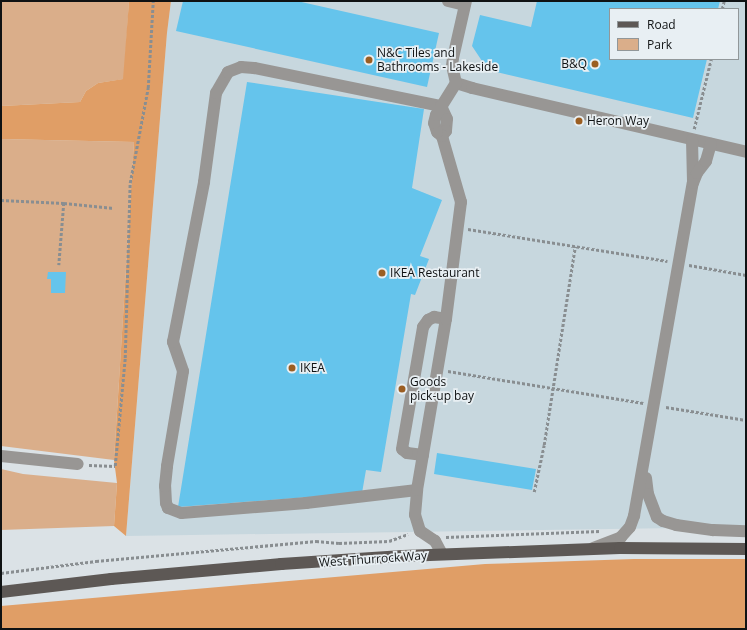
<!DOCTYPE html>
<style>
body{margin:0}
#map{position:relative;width:747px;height:630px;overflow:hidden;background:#dbe2e6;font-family:"Open Sans",sans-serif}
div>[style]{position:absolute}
.built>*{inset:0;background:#c7d7de}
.green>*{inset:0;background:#daae8a}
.forest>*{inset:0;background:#e09e66}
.building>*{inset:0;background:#65c4ec}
.path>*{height:2.5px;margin-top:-1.25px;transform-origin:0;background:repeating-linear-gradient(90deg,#898e91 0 3px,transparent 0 5px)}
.minor>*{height:12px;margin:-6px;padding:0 6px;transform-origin:6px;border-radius:6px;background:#989694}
.major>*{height:12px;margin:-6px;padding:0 6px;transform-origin:6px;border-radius:6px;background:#5d5855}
.dots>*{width:11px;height:11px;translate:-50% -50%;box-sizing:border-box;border:2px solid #e8eff3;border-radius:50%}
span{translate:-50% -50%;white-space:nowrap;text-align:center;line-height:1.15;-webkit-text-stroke:3.5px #e8eff3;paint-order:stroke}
.poi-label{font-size:12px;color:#0f1213}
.left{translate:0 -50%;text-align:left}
.right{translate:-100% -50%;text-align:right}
.street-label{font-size:12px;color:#0f1213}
.frame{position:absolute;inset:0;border:2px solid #0f1213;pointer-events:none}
.legend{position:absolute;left:609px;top:8px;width:130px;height:52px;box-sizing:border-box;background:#e8eff3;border:1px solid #919799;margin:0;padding:5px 7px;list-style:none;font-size:12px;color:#0f1213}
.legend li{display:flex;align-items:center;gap:8px;height:20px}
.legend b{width:20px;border:1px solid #919799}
</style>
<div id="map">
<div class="built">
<div style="clip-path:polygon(evenodd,171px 1px,746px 1px,746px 527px,126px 536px,167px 33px,171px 1px,610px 9px,738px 9px,738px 59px,610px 59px,610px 9px)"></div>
</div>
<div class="green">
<div style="clip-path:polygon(1px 1px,129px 1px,124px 79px,98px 83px,86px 91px,80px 102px,1px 106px)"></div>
<div style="clip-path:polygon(1px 139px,134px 142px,114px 460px,1px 446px)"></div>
<div style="clip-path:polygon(1px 469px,23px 474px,117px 483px,114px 526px,1px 530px)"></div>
</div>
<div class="forest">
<div style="clip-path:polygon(129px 1px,171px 1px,167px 33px,126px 536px,114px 526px,117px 483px,114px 460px,134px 142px,1px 139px,1px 106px,80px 102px,86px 91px,98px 83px,123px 79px)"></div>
<div style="clip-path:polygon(634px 559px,746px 559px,746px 629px,1px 629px,1px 606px,485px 564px)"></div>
</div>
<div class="building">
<div style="clip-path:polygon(183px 1px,297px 1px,439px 33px,427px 87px,176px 31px)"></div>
<div style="clip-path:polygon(537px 1px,720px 1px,718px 9px,610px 9px,610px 59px,707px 59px,693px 118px,488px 70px,472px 46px,480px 15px,531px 27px)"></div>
<div style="clip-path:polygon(247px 82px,424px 109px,412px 188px,442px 200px,420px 256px,429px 259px,415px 295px,411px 294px,381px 472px,366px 470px,362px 493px,178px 507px)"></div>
<div style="clip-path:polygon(48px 272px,66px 272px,65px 293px,51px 293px,51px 279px,47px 279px)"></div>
<div style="clip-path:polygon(437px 453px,536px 469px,532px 490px,434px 474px)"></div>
</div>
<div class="path">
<div style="left:722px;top:9px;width:8px;rotate:-76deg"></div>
<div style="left:694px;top:129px;width:72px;rotate:-76.3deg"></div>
<div style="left:1px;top:200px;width:63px;rotate:2.7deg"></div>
<div style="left:64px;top:203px;width:62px;rotate:94.6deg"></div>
<div style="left:64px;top:203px;width:50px;rotate:5.7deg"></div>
<div style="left:468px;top:229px;width:202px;rotate:9.1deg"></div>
<div style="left:689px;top:265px;width:58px;rotate:10deg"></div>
<div style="left:448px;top:371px;width:198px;rotate:9.3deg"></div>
<div style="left:666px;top:407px;width:81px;rotate:9.2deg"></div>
<div style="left:89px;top:465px;width:26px;rotate:2deg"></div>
<div style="left:115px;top:466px;width:108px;rotate:-84.7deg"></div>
<div style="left:125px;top:358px;width:175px;rotate:-88.4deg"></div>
<div style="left:130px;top:183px;width:97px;rotate:-79.3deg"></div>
<div style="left:148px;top:88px;width:87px;rotate:-86.7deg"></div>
<div style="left:534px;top:492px;width:48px;rotate:-78deg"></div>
<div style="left:544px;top:445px;width:201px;rotate:-81.1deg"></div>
<div style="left:446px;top:537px;width:154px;rotate:-2.2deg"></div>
<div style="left:1px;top:573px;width:96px;rotate:-7.2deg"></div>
<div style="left:96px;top:561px;width:221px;rotate:-5.2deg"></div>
<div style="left:316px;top:541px;width:23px;rotate:5deg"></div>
<div style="left:339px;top:543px;width:50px;rotate:-2.3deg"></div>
<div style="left:389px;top:541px;width:20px;rotate:-20deg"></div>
</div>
<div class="minor">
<div style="left:448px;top:1px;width:17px;rotate:13deg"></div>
<div style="left:456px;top:83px;width:17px;rotate:17deg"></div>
<div style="left:472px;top:88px;width:281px;rotate:13.1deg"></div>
<div style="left:456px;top:83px;width:17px;rotate:-103deg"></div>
<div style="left:452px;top:66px;width:8px;rotate:-83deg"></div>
<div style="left:453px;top:58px;width:58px;rotate:-77.2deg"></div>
<div style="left:692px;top:140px;width:42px;rotate:88.6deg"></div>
<div style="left:423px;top:455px;width:16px;rotate:-173deg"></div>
<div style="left:407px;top:453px;width:6px;rotate:-141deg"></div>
<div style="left:402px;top:449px;width:124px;rotate:-80.2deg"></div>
<div style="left:423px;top:327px;width:9px;rotate:-54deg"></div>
<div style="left:428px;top:320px;width:7px;rotate:-27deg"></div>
<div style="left:434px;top:317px;width:12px;rotate:9deg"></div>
<div style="left:1px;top:456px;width:77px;rotate:5.9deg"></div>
<div style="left:646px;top:478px;width:16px;rotate:83deg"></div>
<div style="left:648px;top:494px;width:25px;rotate:69deg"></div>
<div style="left:657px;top:517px;width:7px;rotate:34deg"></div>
<div style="left:663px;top:521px;width:14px;rotate:17deg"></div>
<div style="left:676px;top:525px;width:37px;rotate:8deg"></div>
<div style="left:713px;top:530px;width:33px;rotate:2deg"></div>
<div style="left:417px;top:490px;width:112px;rotate:173.3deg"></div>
<div style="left:306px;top:503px;width:125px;rotate:175.4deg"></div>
<div style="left:181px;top:513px;width:14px;rotate:-159deg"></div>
<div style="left:168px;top:508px;width:5px;rotate:-112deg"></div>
<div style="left:166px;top:503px;width:17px;rotate:-93deg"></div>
<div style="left:165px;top:486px;width:20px;rotate:-84deg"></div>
<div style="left:167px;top:466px;width:96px;rotate:-80.4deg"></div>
<div style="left:183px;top:371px;width:31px;rotate:-109deg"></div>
<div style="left:173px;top:342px;width:163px;rotate:-79deg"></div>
<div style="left:204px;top:182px;width:90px;rotate:-82.3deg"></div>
<div style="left:216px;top:93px;width:24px;rotate:-60deg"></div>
<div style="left:228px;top:72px;width:14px;rotate:-21deg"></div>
<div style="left:241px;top:67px;width:13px;rotate:4deg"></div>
<div style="left:254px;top:68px;width:191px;rotate:11.5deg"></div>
<div style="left:441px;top:106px;width:14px;rotate:65deg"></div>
<div style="left:447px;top:119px;width:12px;rotate:95deg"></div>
<div style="left:446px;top:131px;width:6px;rotate:129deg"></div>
<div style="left:593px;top:548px;width:30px;rotate:-21deg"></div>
<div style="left:621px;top:537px;width:13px;rotate:-48deg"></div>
<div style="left:630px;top:527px;width:12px;rotate:-70deg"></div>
<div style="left:634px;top:516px;width:338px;rotate:-80deg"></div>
<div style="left:693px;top:183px;width:11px;rotate:-68deg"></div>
<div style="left:697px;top:173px;width:15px;rotate:-53deg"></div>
<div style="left:706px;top:161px;width:18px;rotate:-74deg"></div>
<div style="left:442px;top:554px;width:15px;rotate:-118deg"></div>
<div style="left:435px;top:541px;width:18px;rotate:-146deg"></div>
<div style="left:420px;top:531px;width:17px;rotate:-107deg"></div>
<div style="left:415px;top:515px;width:25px;rotate:-85deg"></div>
<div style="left:417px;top:490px;width:173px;rotate:-80.4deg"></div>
<div style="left:446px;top:319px;width:118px;rotate:-82.7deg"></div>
<div style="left:461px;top:202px;width:69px;rotate:-106.1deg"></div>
<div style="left:442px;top:136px;width:6px;rotate:-141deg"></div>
<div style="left:437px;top:132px;width:9px;rotate:-108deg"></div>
<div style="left:434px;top:123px;width:8px;rotate:-76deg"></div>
<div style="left:436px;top:115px;width:38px;rotate:-58deg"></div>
</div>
<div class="major">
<div style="left:1px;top:592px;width:111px;rotate:-6.7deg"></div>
<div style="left:111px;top:579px;width:171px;rotate:-5deg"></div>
<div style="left:281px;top:564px;width:122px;rotate:-3.8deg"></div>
<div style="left:403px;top:556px;width:217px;rotate:-2.1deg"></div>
<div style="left:620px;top:548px;width:126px;rotate:0.5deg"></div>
</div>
<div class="dots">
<div style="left:369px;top:60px;background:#9b5e22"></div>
<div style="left:595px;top:64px;background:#9b5e22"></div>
<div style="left:579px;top:121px;background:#9b5e22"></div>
<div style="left:382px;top:273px;background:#9b5e22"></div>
<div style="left:292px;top:368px;background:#9b5e22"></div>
<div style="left:402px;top:389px;background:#9b5e22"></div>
</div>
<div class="poi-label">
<span class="left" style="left:377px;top:60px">N&amp;C Tiles and<br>Bathrooms - Lakeside</span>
<span class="right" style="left:587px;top:64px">B&amp;Q</span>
<span class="left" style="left:587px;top:121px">Heron Way</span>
<span class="left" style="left:390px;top:273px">IKEA Restaurant</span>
<span class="left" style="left:300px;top:368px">IKEA</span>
<span class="left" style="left:410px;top:389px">Goods<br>pick-up bay</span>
</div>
<div class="street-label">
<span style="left:373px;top:559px;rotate:-4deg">West Thurrock Way</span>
</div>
<div class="frame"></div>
<ul class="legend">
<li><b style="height:5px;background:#5d5855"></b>Road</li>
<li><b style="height:11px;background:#daae8a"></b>Park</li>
</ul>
</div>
